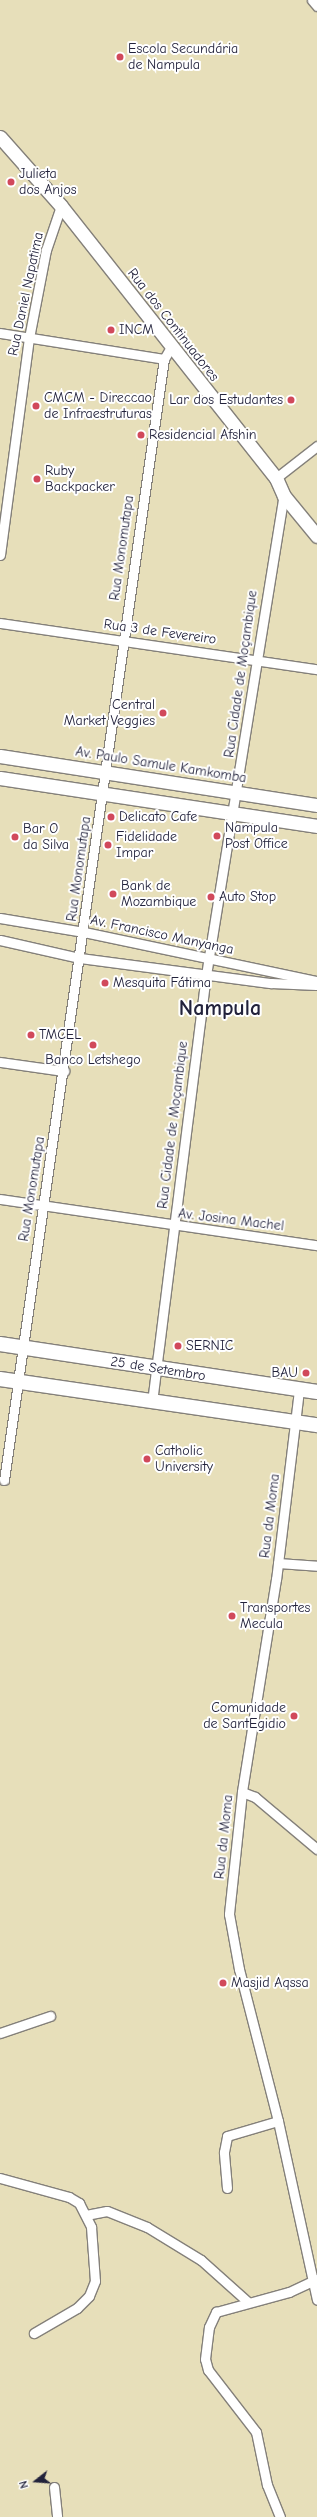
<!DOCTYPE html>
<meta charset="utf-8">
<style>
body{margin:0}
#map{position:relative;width:317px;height:2517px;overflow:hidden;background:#e7dfba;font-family:"Comic Neue",sans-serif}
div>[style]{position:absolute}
.roads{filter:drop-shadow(1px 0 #84807a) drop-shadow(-1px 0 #84807a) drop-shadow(0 1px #84807a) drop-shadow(0 -1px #84807a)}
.street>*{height:9px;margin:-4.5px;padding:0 4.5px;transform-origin:4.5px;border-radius:4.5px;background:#fff}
.secondary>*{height:13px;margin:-6.5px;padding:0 6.5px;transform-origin:6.5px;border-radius:6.5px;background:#fff}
.primary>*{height:14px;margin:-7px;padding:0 7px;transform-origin:7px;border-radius:7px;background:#fff}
.dots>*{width:11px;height:11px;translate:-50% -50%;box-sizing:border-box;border:2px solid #fff;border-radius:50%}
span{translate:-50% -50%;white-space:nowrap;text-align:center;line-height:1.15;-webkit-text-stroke:4px #fff;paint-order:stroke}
.poi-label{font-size:14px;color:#22223b}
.left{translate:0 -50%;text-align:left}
.right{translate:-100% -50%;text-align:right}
.street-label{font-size:14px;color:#22223b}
.town-label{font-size:22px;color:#22223b;font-weight:700}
.north{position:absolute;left:16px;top:2461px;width:40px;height:40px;-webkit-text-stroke:3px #fff;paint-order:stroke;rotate:253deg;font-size:11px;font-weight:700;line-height:16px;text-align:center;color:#22223b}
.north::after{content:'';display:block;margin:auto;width:14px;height:18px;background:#22223b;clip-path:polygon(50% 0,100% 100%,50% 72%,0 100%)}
</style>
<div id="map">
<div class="roads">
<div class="street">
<div style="left:312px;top:0;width:8px;rotate:50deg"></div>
<div style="left:0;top:333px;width:166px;rotate:9deg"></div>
<div style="left:276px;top:478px;width:52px;rotate:-38deg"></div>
<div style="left:0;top:555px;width:219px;rotate:-82.4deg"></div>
<div style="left:29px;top:338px;width:90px;rotate:-79.1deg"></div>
<div style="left:46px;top:250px;width:46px;rotate:-71.2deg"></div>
<div style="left:0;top:623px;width:320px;rotate:8.3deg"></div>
<div style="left:0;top:918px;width:85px;rotate:9.5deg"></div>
<div style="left:84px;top:932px;width:238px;rotate:11.9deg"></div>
<div style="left:0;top:940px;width:82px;rotate:12.7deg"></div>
<div style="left:80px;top:958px;width:193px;rotate:7.5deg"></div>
<div style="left:271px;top:983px;width:45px;rotate:2.5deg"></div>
<div style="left:0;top:1062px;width:65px;rotate:8deg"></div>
<div style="left:0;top:1199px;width:320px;rotate:8.3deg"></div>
<div style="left:299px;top:1390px;width:190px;rotate:96.9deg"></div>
<div style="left:276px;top:1579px;width:216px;rotate:99.1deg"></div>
<div style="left:242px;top:1792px;width:123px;rotate:96.1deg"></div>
<div style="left:229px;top:1914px;width:56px;rotate:79.7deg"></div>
<div style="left:239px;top:1969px;width:157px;rotate:75.6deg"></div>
<div style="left:278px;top:2121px;width:183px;rotate:77.7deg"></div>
<div style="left:152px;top:1402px;width:430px;rotate:-82.8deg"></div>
<div style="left:206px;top:975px;width:485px;rotate:-80.8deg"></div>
<div style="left:4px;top:1480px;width:1132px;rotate:-81.88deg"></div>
<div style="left:164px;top:359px;width:14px;rotate:-60deg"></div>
<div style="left:278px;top:1563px;width:39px;rotate:4deg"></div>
<div style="left:242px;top:1792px;width:14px;rotate:21deg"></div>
<div style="left:255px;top:1797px;width:81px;rotate:40deg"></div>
<div style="left:0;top:2033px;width:53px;rotate:-18.8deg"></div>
<div style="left:0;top:2178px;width:72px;rotate:15.4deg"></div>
<div style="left:69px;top:2197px;width:12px;rotate:31deg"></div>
<div style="left:79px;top:2203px;width:27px;rotate:63deg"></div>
<div style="left:91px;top:2227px;width:54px;rotate:85.8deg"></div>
<div style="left:95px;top:2281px;width:16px;rotate:112deg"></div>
<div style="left:89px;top:2296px;width:17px;rotate:135deg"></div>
<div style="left:77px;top:2308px;width:50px;rotate:149.8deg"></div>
<div style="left:227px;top:2188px;width:36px;rotate:-95deg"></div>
<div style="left:224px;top:2152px;width:16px;rotate:-79deg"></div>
<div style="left:227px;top:2136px;width:53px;rotate:-16.4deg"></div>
<div style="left:86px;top:2215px;width:21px;rotate:-11deg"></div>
<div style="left:107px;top:2211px;width:43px;rotate:21.8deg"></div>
<div style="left:147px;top:2227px;width:63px;rotate:31.4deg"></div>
<div style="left:201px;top:2260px;width:63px;rotate:41.8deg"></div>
<div style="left:54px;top:2487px;width:30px;rotate:84deg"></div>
<div style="left:280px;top:2517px;width:35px;rotate:-112deg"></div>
<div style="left:267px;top:2485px;width:54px;rotate:-101.7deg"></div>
<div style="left:256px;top:2432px;width:78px;rotate:-127.7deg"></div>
<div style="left:208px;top:2370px;width:11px;rotate:-105deg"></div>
<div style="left:205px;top:2359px;width:32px;rotate:-83deg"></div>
<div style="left:209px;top:2327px;width:17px;rotate:-65deg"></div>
<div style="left:216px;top:2312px;width:76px;rotate:-15.3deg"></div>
<div style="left:289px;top:2292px;width:31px;rotate:-25deg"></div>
</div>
<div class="secondary">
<div style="left:0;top:137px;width:92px;rotate:48.5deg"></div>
<div style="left:61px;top:206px;width:347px;rotate:51.7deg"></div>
<div style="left:276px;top:478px;width:20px;rotate:66deg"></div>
<div style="left:284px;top:496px;width:52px;rotate:50.5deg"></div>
<div style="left:0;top:756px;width:321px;rotate:8.8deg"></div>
<div style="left:0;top:778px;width:321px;rotate:8.6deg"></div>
</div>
<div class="primary">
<div style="left:0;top:1344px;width:321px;rotate:8.6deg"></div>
<div style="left:0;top:1379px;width:320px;rotate:8.3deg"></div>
</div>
</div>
<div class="dots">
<div style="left:120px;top:57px;background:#d1495b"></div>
<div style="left:11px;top:182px;background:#d1495b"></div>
<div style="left:111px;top:330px;background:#d1495b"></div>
<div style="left:291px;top:400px;background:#d1495b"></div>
<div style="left:36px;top:406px;background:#d1495b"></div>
<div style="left:141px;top:435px;background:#d1495b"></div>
<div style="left:37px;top:479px;background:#d1495b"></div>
<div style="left:163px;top:713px;background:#d1495b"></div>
<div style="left:111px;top:817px;background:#d1495b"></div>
<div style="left:217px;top:836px;background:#d1495b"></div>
<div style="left:15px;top:837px;background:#d1495b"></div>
<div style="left:108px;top:845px;background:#d1495b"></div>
<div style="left:113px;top:894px;background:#d1495b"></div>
<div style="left:211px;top:897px;background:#d1495b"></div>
<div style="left:105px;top:983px;background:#d1495b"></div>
<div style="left:31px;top:1035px;background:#d1495b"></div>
<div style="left:93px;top:1045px;background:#d1495b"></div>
<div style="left:178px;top:1346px;background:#d1495b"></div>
<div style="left:306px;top:1373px;background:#d1495b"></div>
<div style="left:147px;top:1459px;background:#d1495b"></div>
<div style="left:232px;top:1616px;background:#d1495b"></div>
<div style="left:294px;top:1716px;background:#d1495b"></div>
<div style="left:223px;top:1983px;background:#d1495b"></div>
</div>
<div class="poi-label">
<span class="left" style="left:128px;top:57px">Escola Secundária<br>de Nampula</span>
<span class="left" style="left:19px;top:182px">Julieta<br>dos Anjos</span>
<span class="left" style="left:119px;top:330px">INCM</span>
<span class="left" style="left:44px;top:406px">CMCM - Direccao<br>de Infraestruturas</span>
<span class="right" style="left:283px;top:400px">Lar dos Estudantes</span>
<span class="left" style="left:149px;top:435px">Residencial Afshin</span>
<span class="left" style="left:45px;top:479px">Ruby<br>Backpacker</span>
<span class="right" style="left:155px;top:713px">Central<br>Market Veggies</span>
<span class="left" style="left:119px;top:817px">Delicato Cafe</span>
<span class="left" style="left:225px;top:836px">Nampula<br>Post Office</span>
<span class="left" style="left:23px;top:837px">Bar O<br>da Silva</span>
<span class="left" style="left:116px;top:845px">Fidelidade<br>Impar</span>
<span class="left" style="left:121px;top:894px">Bank de<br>Mozambique</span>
<span class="left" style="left:219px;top:897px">Auto Stop</span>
<span class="left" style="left:113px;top:983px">Mesquita Fátima</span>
<span class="left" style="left:39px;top:1035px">TMCEL</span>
<span style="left:93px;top:1060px">Banco Letshego</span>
<span class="left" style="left:186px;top:1346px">SERNIC</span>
<span class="right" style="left:298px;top:1373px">BAU</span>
<span class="left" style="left:155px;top:1459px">Catholic<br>University</span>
<span class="left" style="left:240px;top:1616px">Transportes<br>Mecula</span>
<span class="right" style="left:286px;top:1716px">Comunidade<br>de SantEgidio</span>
<span class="left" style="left:231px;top:1983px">Masjid Aqssa</span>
</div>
<div class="street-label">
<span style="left:26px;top:294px;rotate:-78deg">Rua Daniel Napatima</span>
<span style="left:173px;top:325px;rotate:52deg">Rua dos Continuadores</span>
<span style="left:122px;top:548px;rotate:-82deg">Rua Monomutapa</span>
<span style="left:160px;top:632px;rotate:8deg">Rua 3 de Fevereiro</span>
<span style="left:241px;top:674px;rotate:-82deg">Rua Cidade de Moçambique</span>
<span style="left:161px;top:765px;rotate:9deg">Av. Paulo Samule Kamkomba</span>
<span style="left:79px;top:869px;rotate:-82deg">Rua Monomutapa</span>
<span style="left:162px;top:935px;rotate:12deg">Av. Francisco Manyanga</span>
<span style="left:173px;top:1125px;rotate:-83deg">Rua Cidade de Moçambique</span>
<span style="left:32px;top:1189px;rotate:-81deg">Rua Monomutapa</span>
<span style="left:231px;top:1220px;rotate:7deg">Av. Josina Machel</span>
<span style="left:158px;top:1369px;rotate:9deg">25 de Setembro</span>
<span style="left:270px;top:1516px;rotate:-83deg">Rua da Moma</span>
<span style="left:224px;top:1837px;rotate:-84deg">Rua da Moma</span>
</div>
<div class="town-label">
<span style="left:220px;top:1009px">Nampula</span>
</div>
<div class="north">N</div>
</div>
